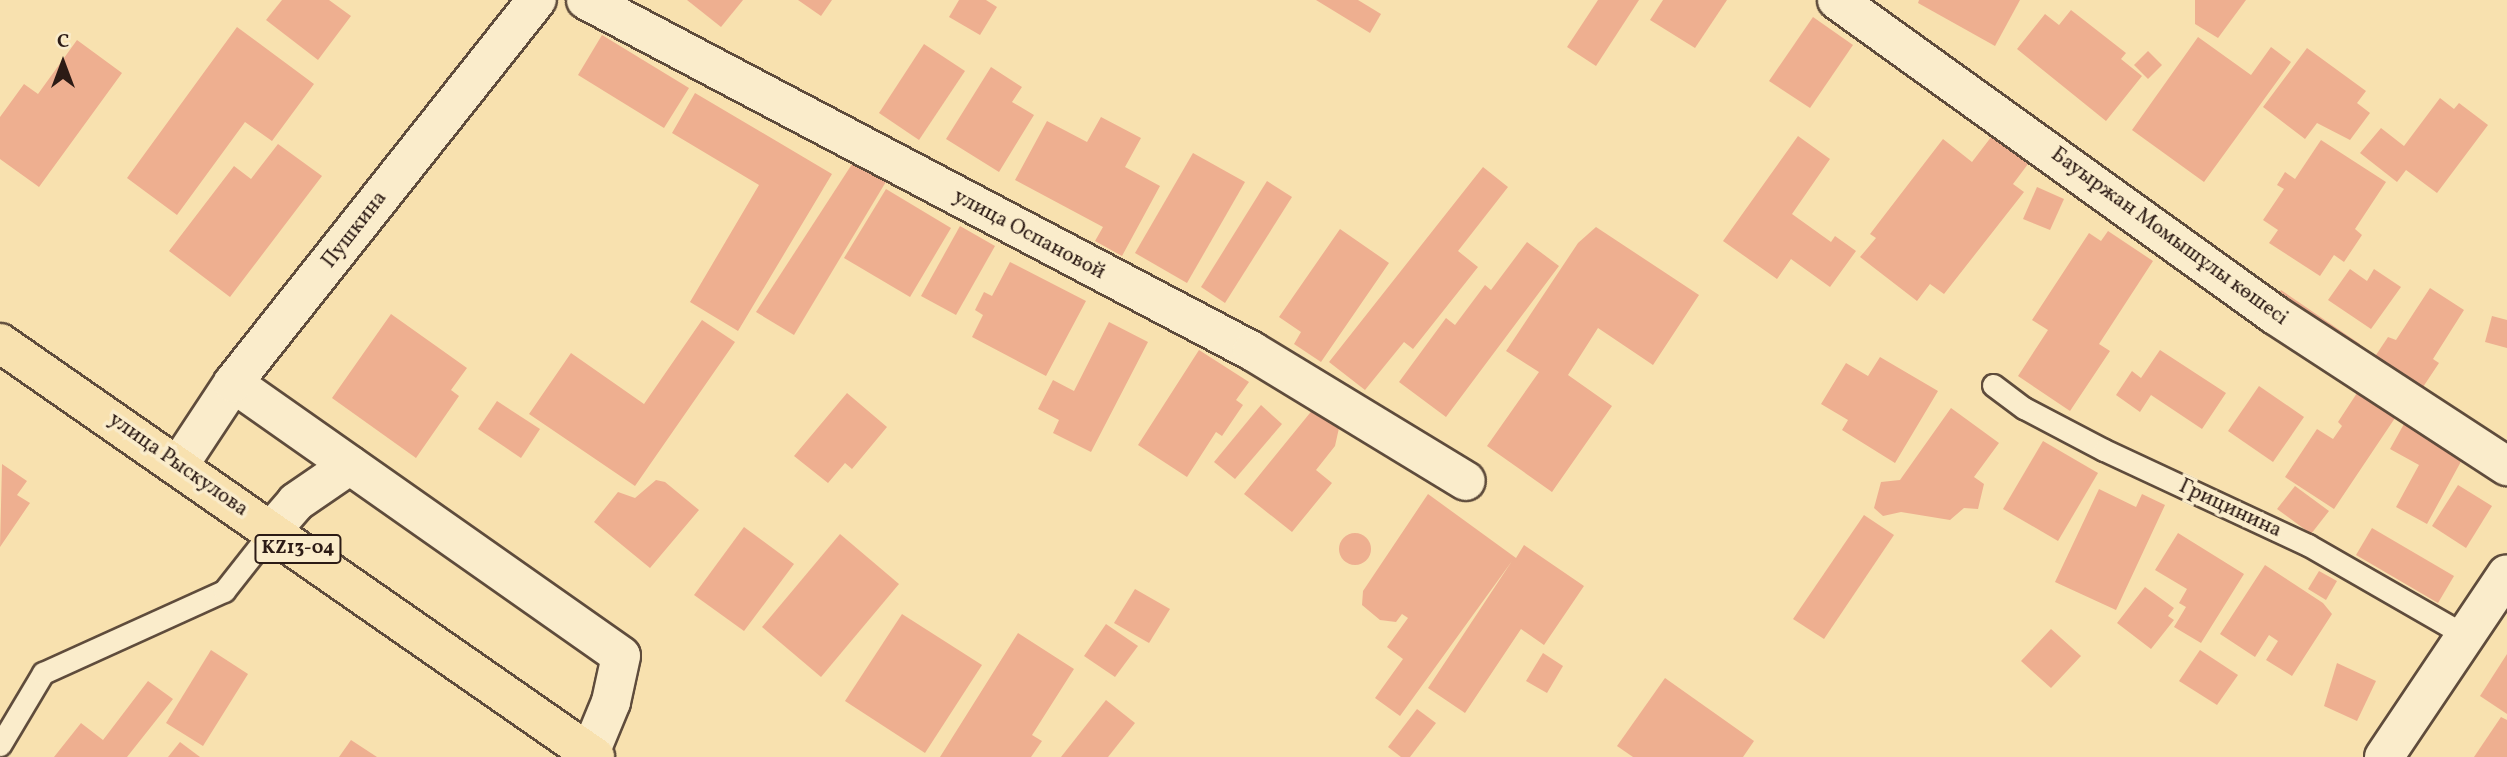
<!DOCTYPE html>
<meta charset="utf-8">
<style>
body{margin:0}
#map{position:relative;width:2507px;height:757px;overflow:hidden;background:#f8e1af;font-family:Vollkorn,serif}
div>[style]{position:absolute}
.building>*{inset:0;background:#eeaf90}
.round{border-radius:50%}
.roads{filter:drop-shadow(2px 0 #5f4c3c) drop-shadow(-2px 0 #5f4c3c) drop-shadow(0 2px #5f4c3c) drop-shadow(0 -2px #5f4c3c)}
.service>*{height:21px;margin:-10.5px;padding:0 10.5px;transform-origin:10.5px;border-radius:10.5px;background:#faeccb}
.minor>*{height:38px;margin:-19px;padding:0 19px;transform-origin:19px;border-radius:19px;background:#faeccb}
.tertiary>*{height:38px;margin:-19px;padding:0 19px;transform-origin:19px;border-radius:19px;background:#faeccb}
.primary>*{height:38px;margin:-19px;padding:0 19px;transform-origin:19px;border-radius:19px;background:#f8e1af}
span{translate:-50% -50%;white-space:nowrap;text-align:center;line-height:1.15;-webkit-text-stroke:7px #faeccb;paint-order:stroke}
.shield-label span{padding:2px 5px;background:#faeccb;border:2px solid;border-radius:5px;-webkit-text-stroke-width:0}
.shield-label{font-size:19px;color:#2c1b15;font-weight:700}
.street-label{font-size:21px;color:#2c1b15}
.north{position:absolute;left:28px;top:28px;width:70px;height:70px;-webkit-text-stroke:5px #faeccb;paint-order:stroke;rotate:0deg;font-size:19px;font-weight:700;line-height:28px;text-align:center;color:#2c1b15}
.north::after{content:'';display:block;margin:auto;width:24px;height:32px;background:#2c1b15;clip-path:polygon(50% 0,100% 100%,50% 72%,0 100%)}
</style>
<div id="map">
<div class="building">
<div style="clip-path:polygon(282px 0,329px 0,351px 16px,318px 60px,266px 20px)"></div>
<div style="clip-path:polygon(687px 0,743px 0,721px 27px)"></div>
<div style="clip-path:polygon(798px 0,832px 0,821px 16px)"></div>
<div style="clip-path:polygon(959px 0,986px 0,997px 7px,980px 35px,949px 17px)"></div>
<div style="clip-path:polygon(1316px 0,1358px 0,1381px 14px,1370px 33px)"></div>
<div style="clip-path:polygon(1598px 0,1639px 0,1596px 66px,1567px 47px)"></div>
<div style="clip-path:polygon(1663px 0,1727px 0,1695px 48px,1650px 20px)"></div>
<div style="clip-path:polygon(1919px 0,2020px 0,1995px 46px,1918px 3px)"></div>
<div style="clip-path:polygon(2195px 0,2246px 0,2218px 38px,2195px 24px)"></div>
<div style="clip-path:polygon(2071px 10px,2126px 53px,2121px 59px,2142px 76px,2106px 121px,2017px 49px,2045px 14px,2059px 25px)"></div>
<div style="clip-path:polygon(1813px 17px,1853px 45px,1810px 108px,1769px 81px)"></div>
<div style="clip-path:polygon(237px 27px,314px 84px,272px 141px,245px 122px,177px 215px,127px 178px)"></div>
<div style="clip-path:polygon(602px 35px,689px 88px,664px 128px,578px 75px)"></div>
<div style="clip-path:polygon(2198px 37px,2251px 75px,2271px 47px,2291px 62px,2204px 182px,2132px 130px)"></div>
<div style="clip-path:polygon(77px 40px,122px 73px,39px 187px,0 159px,0 117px,24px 84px,38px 94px)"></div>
<div style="clip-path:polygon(924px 44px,965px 71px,919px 140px,879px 113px)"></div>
<div style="clip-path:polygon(2307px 48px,2366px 91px,2357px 103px,2370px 113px,2350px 140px,2317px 123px,2305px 139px,2263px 107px)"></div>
<div style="clip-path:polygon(2148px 51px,2162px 65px,2148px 79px,2134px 65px)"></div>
<div style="clip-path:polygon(991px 67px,1022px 87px,1012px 102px,1034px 115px,999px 172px,946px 139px)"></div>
<div style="clip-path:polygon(695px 93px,832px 174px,738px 331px,690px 302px,759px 185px,672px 133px)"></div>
<div style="clip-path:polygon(2440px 98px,2454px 109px,2459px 103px,2488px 125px,2437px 193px,2406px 170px,2397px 182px,2360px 153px,2381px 128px,2404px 146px)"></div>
<div style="clip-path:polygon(1101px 117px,1141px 138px,1125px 167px,1160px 186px,1122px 256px,1095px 241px,1103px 227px,1015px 180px,1047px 121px,1087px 142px)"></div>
<div style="clip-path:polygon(1998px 128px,2034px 156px,2013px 184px,2024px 192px,1944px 294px,1930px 284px,1917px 301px,1860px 257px,1876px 238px,1870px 234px,1943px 139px,1972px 162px)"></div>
<div style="clip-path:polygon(1798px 136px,1830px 159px,1792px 214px,1831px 242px,1835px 236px,1856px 251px,1830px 287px,1791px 259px,1777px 279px,1723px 241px)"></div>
<div style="clip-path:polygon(2321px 140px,2386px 182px,2355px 229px,2362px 235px,2344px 262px,2334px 255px,2320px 276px,2269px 243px,2278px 230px,2263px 220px,2284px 189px,2277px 185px,2285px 172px,2295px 179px)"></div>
<div style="clip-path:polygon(278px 144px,322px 176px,230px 297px,169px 251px,234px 166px,251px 179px)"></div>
<div style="clip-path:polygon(1193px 153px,1245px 182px,1187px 283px,1135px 253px)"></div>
<div style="clip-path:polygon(854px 161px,887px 180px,794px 335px,756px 312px)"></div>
<div style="clip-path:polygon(1483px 167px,1508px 187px,1458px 251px,1478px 267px,1413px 349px,1404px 342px,1365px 390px,1329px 362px)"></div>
<div style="clip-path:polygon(1267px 181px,1292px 197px,1225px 303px,1201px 287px)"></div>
<div style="clip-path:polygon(2037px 187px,2064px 199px,2050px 230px,2023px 219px)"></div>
<div style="clip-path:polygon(886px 189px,951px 228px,910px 297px,844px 258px)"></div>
<div style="clip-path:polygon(960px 226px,995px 246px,956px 315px,921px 296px)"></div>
<div style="clip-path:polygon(1596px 227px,1699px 295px,1653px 365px,1598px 328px,1568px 375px,1612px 406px,1552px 492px,1487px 446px,1539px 372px,1506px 351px,1578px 243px)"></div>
<div style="clip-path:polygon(1340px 229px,1389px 263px,1321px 362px,1294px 344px,1301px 332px,1279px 317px)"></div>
<div style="clip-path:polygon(2108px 231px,2153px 261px,2099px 344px,2110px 351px,2070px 411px,2018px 376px,2048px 330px,2032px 320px,2089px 233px,2101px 241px)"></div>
<div style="clip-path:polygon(1527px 242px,1559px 266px,1446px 417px,1399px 382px,1446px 318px,1455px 325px,1485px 285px,1491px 290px)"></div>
<div style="clip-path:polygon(1010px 262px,1086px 301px,1046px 376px,972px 337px,983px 315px,975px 310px,984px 292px,992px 296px)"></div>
<div style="clip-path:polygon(2350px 269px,2367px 281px,2374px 269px,2401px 287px,2371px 329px,2328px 300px)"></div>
<div style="clip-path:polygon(2430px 288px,2464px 310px,2433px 359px,2439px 363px,2419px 393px,2372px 361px,2388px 337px,2396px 340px)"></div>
<div style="clip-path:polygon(2281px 290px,2360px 344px,2352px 355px,2273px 302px)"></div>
<div style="clip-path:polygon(391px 314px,467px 368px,451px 390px,459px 396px,416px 458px,332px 398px)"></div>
<div style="clip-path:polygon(2492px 316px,2507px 320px,2507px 348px,2485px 342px)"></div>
<div style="clip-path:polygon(702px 320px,735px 342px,635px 486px,529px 414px,571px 353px,644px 404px)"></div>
<div style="clip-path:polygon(1109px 322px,1148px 342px,1091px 452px,1053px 433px,1059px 420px,1038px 409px,1053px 380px,1074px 391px)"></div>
<div style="clip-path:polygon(1199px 350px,1249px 382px,1236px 400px,1243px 405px,1222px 436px,1216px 432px,1187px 477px,1138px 445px)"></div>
<div style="clip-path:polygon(2160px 350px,2226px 393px,2202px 429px,2151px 395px,2140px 412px,2116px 395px,2132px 371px,2141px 378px)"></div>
<div style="clip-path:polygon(1880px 357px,1938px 391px,1895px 463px,1842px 430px,1848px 420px,1821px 404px,1846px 363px,1868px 376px)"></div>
<div style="clip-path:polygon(2259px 386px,2304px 417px,2273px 462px,2228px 431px)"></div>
<div style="clip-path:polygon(847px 393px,887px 427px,852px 469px,845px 463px,828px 483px,794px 456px)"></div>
<div style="clip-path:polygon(2357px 393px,2395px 418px,2334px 509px,2285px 477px,2317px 429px,2333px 439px,2342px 426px,2338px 422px)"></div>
<div style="clip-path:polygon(497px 401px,540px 429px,521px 458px,478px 429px)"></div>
<div style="clip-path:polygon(1261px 405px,1282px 424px,1235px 479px,1214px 462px)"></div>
<div style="clip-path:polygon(1314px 408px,1339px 428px,1335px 446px,1316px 470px,1332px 483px,1292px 532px,1244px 494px)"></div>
<div style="clip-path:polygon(1951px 408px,1999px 443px,1974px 477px,1984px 484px,1978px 509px,1964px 508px,1950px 520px,1901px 512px,1883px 516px,1874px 508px,1881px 482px,1900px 480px)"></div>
<div style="clip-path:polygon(2404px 424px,2464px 456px,2427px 524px,2396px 507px,2419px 465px,2390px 449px)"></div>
<div style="clip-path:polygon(2043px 441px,2098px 473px,2058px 541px,2003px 509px)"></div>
<div style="clip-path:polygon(2px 464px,27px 481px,17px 495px,30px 503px,0 547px)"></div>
<div style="clip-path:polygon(656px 480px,665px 482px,699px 510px,650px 568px,594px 522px,618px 492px,635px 498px)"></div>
<div style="clip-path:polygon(2458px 485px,2492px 506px,2466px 548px,2432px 526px)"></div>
<div style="clip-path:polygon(2295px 486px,2329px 511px,2311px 534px,2277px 509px)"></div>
<div style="clip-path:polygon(2099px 489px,2136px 507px,2142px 494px,2165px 505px,2116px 610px,2055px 582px)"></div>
<div style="clip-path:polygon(1428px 494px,1516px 558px,1524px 545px,1584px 586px,1544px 645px,1521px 629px,1465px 713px,1428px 688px,1512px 561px,1400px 716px,1375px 698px,1403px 659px,1387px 647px,1408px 618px,1402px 614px,1396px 622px,1380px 620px,1362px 605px,1363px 591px)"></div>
<div style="clip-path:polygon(1864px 515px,1894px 535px,1824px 639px,1793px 619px)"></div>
<div style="clip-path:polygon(744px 527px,794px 564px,744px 631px,694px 595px)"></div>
<div style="clip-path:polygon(2372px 528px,2454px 576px,2438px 603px,2356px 555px)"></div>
<div style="clip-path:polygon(2178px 533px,2244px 574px,2201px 643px,2174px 627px,2186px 607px,2179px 603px,2187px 589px,2155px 570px)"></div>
<div class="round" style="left:1339px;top:533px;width:32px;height:32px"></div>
<div style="clip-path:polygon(840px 534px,899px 584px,821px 677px,762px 627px)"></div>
<div style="clip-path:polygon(2265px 565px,2323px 603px,2332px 614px,2292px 676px,2266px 660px,2278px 641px,2269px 635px,2255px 657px,2220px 634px)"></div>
<div style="clip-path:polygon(2319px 571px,2337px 581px,2326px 600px,2308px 589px)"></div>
<div style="clip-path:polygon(2145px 587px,2174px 608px,2168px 616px,2174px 620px,2151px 649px,2117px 623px)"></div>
<div style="clip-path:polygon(1135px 589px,1170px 609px,1149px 643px,1114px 623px)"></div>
<div style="clip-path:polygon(902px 614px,982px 665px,925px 753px,845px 701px)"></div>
<div style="clip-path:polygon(1106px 624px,1138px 646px,1115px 677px,1084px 656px)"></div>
<div style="clip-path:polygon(2051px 629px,2081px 656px,2051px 688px,2021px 661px)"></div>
<div style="clip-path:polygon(1018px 633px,1074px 669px,1032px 735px,1042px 741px,1031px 757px,940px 757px)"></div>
<div style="clip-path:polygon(211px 650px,248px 674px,203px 746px,166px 723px)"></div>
<div style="clip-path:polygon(2200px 650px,2238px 675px,2217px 705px,2179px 681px)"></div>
<div style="clip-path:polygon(1543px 653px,1563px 666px,1547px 693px,1526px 681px)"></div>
<div style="clip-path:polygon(2507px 654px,2507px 714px,2480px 696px)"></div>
<div style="clip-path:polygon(2337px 663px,2376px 681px,2357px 721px,2324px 706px)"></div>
<div style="clip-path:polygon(1665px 678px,1754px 741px,1743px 757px,1633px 757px,1617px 746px)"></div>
<div style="clip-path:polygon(148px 681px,173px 699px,127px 757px,54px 757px,81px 723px,103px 740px)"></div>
<div style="clip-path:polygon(1106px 700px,1135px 723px,1108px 757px,1061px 757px)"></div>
<div style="clip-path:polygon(1417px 709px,1436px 723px,1410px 757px,1401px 757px,1388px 747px)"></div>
<div style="clip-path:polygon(2501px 717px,2507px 720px,2507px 757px,2474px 757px)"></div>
<div style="clip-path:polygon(351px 740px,377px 757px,339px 757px)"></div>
<div style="clip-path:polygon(180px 742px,200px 757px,168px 757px)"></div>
</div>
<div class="roads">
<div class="service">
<div style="left:1993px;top:385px;width:39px;rotate:37deg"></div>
<div style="left:2024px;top:408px;width:90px;rotate:27.7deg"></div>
<div style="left:2104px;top:450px;width:225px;rotate:25deg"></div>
<div style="left:2308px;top:545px;width:182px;rotate:29.9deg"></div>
<div style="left:0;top:745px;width:84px;rotate:-59.2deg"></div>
<div style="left:43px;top:673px;width:199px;rotate:-24.4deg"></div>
<div style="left:224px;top:591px;width:78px;rotate:-51.8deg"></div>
</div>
<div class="minor">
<div style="left:586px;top:0;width:753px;rotate:27.79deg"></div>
<div style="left:1252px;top:351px;width:250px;rotate:31.3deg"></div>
<div style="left:1837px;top:0;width:540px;rotate:35.72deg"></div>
<div style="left:2275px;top:315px;width:277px;rotate:33.1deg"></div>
<div style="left:233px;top:383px;width:474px;rotate:35.1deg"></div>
<div style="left:621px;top:656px;width:47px;rotate:102.3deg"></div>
<div style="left:611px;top:702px;width:55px;rotate:112.4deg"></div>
<div style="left:272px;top:530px;width:37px;rotate:-49deg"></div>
<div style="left:296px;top:502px;width:65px;rotate:-34.4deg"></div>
<div style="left:2384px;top:757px;width:220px;rotate:-56.1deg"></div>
</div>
<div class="tertiary">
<div style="left:179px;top:465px;width:98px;rotate:-56.6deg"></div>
<div style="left:233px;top:383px;width:489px;rotate:-51.6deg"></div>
</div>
<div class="primary">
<div style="left:0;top:343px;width:725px;rotate:34.83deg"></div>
</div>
</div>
<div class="shield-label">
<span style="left:298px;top:549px">KZ13-04</span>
</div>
<div class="street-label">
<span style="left:355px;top:230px;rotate:-52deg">Пушкина</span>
<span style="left:1029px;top:235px;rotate:28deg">улица Оспановой</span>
<span style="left:2169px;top:237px;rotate:36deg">Бауыржан Момышұлы көшесі</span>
<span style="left:178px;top:465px;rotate:35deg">улица Рыскулова</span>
<span style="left:2230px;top:509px;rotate:25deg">Грицинина</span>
</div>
<div class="north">С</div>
</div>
